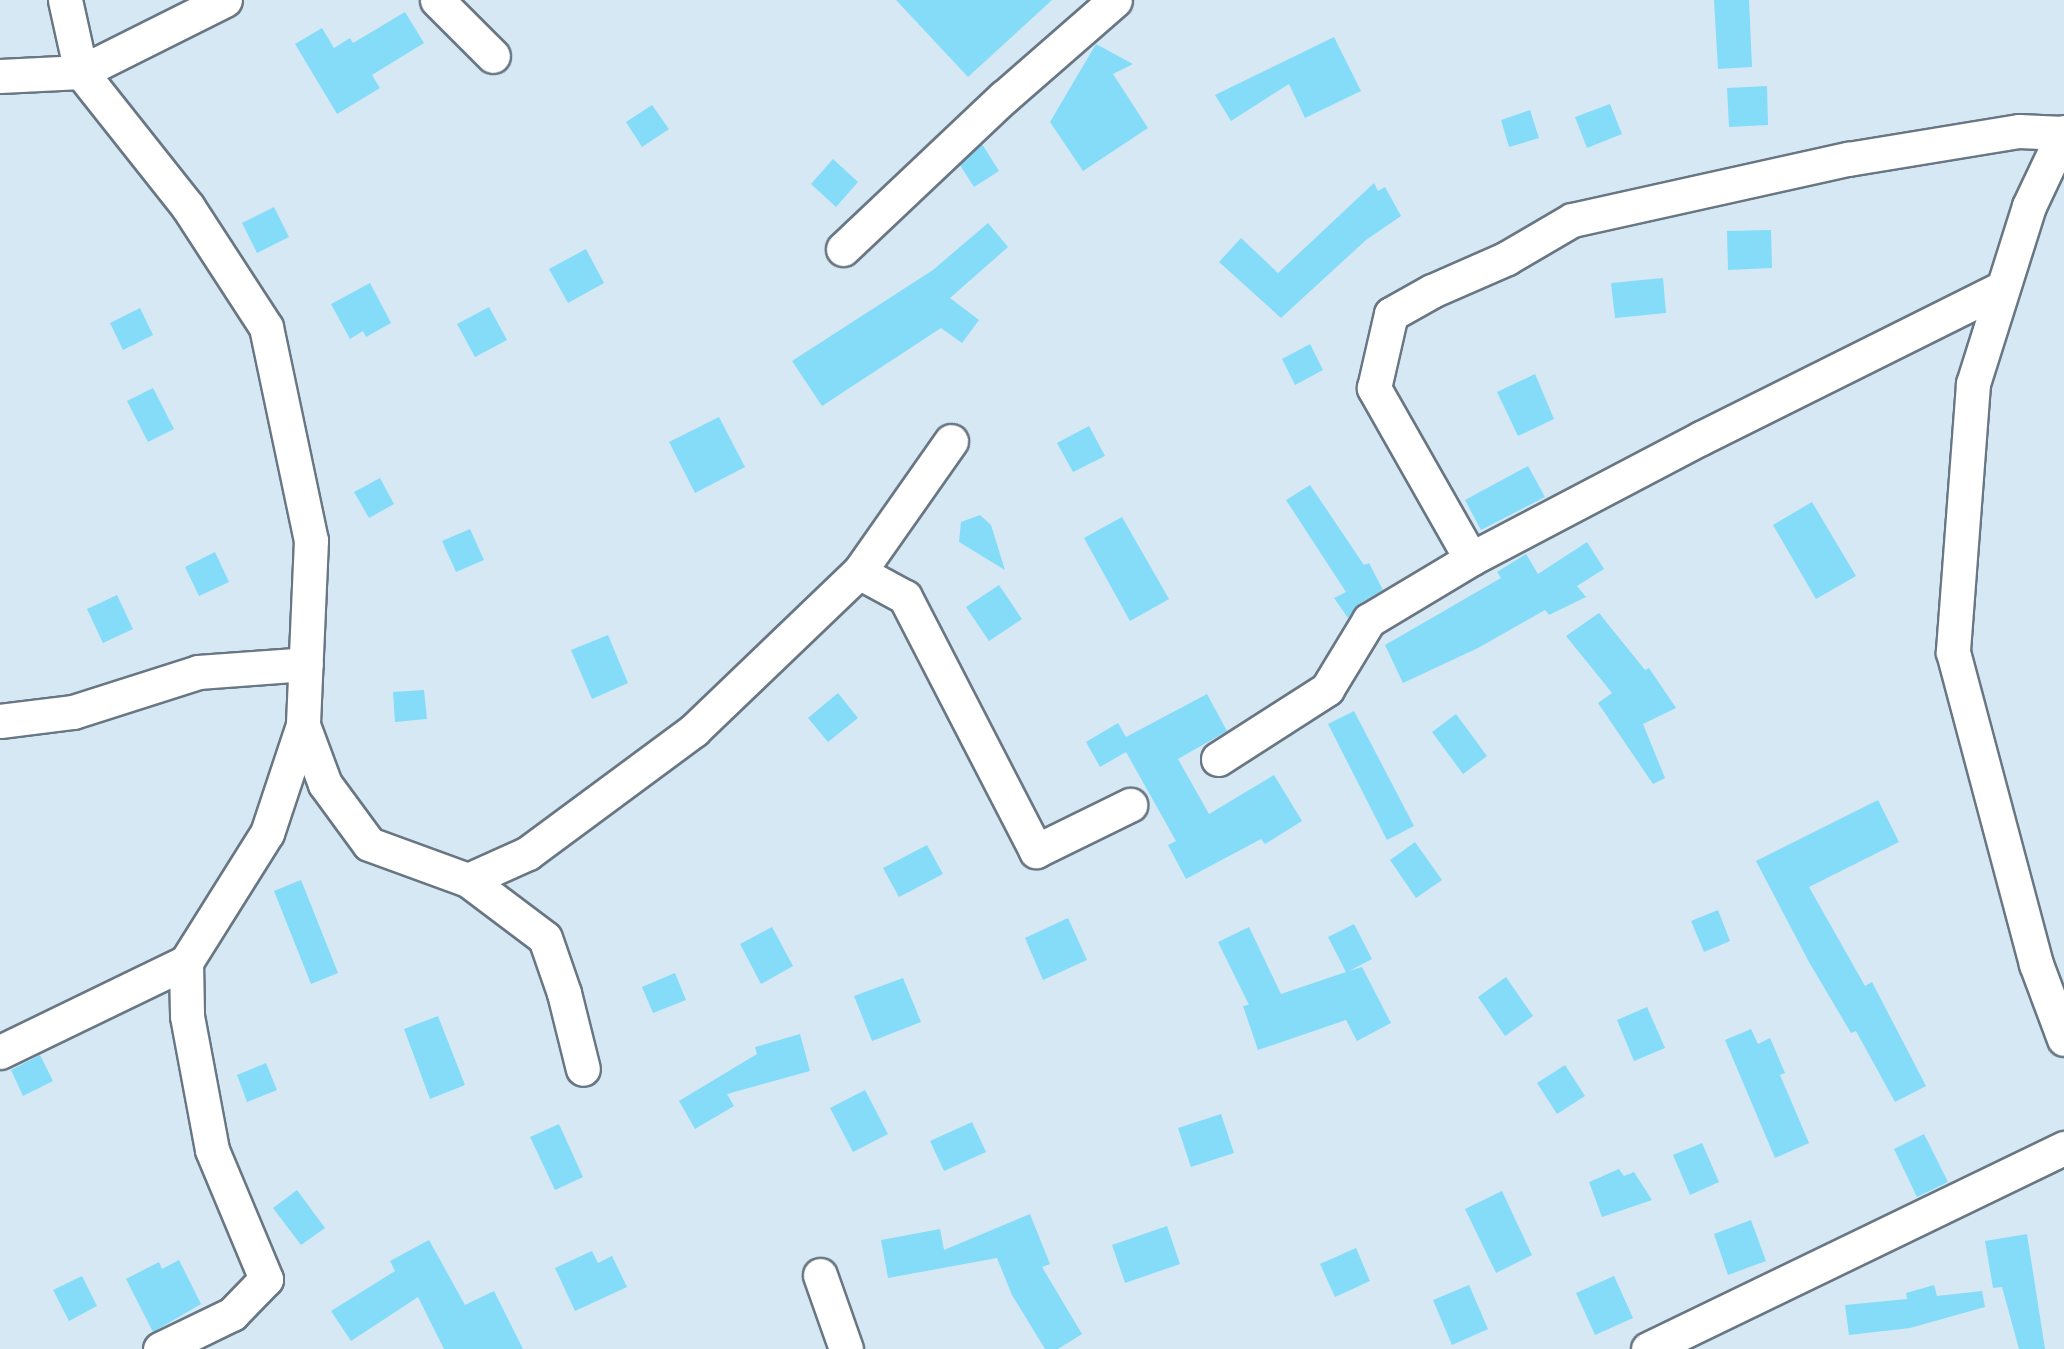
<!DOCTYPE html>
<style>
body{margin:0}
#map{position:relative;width:2064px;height:1349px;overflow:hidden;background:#d7e8f5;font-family:Mulish,sans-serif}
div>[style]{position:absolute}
.building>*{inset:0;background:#84dcf8}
.roads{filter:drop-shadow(2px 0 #687783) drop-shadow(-2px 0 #687783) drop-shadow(0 2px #687783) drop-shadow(0 -2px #687783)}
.minor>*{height:33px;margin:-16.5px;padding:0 16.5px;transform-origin:16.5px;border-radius:16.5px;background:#fff}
span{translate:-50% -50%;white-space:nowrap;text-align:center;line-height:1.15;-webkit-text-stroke:6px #fff;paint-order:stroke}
</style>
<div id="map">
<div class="building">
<div style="clip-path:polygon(896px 0,1052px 0,968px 77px)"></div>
<div style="clip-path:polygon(1714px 0,1749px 0,1752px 67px,1718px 69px)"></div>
<div style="clip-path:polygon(405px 12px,424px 43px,372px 75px,380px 88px,337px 114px,295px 44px,322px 28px,334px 48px,350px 38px,353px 43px)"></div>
<div style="clip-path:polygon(1334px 37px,1361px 91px,1305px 118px,1289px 84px,1231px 121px,1215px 95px)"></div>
<div style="clip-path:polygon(1096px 44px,1133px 64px,1113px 74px,1148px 128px,1083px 171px,1050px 122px)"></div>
<div style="clip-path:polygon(1767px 86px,1768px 125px,1729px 127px,1727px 88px)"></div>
<div style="clip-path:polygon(1610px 104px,1622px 134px,1587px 148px,1575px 117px)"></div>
<div style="clip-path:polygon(652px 105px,669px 129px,642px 147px,626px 122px)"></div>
<div style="clip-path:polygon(1530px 110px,1539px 138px,1509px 147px,1501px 120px)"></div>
<div style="clip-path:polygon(982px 144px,999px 171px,974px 187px,960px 165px)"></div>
<div style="clip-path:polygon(833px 159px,858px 182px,836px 207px,811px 184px)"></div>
<div style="clip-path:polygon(1374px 183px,1378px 191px,1385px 187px,1401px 216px,1366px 240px,1281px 318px,1219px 262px,1241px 238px,1278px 273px)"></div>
<div style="clip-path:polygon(274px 207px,289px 237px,257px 253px,242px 223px)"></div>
<div style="clip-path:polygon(988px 223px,1008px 247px,950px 298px,979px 320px,962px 343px,941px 328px,822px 406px,792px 361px,933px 270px)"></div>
<div style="clip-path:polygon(1771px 230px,1772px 268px,1728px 270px,1727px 231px)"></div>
<div style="clip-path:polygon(586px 249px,604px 283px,568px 303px,549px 269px)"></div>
<div style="clip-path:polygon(1663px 278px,1666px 313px,1615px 318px,1611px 283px)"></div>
<div style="clip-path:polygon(370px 283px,391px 323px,366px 337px,363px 331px,350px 339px,331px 304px)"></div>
<div style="clip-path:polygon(489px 307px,507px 340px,475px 357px,457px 324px)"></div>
<div style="clip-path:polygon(140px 308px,153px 335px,123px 350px,110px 323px)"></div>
<div style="clip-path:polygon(1310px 344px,1323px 370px,1295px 385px,1282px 359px)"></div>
<div style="clip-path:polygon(1535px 374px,1554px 419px,1518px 436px,1497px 392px)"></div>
<div style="clip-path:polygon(153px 388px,174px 429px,148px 442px,127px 401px)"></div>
<div style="clip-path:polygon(719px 417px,745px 467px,695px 493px,669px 442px)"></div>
<div style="clip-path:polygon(1089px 426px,1105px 456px,1073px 472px,1057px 443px)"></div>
<div style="clip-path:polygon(1528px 466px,1545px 497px,1481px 530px,1465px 500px)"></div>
<div style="clip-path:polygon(380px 478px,394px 504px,369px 518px,354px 492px)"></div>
<div style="clip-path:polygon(1310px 485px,1364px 565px,1369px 563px,1383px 590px,1359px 604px,1348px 618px,1334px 598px,1346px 592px,1286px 500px)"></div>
<div style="clip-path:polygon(1812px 502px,1856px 576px,1816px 599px,1773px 525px)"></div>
<div style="clip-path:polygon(980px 515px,991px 525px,1005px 570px,959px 542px,961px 522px)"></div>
<div style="clip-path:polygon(1122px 517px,1169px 599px,1130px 621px,1084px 538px)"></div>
<div style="clip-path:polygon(470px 529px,484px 560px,456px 572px,442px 541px)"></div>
<div style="clip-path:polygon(1587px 542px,1604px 569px,1577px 586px,1586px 597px,1549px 615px,1545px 610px,1478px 648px,1403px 683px,1385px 645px,1501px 578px,1497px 572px,1526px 554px,1538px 574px)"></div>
<div style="clip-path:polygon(215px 552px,229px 582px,199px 596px,185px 567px)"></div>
<div style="clip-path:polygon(999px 585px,1022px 619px,989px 641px,966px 607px)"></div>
<div style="clip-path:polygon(117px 595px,133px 629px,103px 643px,87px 609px)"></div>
<div style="clip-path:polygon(1599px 613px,1645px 670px,1649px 668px,1676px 708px,1643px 724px,1665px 778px,1653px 784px,1598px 703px,1612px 693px,1566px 636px)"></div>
<div style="clip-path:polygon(608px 635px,628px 683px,592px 699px,571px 650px)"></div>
<div style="clip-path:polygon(424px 690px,427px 719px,395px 722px,393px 692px)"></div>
<div style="clip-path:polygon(838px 693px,858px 718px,828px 742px,808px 718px)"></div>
<div style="clip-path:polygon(1207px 694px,1227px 731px,1178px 759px,1209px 814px,1274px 775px,1302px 821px,1265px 844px,1261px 839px,1186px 879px,1168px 845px,1176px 841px,1126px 752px,1100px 767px,1086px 742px,1118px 723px,1126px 737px)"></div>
<div style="clip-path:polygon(1354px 711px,1414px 826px,1387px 840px,1328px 724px)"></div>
<div style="clip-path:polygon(1456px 714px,1487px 756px,1463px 774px,1432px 732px)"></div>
<div style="clip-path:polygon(1878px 800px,1899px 842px,1809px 887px,1865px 986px,1872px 982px,1926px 1086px,1895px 1102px,1856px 1031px,1851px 1033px,1809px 962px,1756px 861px)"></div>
<div style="clip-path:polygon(1415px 842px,1442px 880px,1416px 898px,1390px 860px)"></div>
<div style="clip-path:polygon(927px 845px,943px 874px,899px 897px,883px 868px)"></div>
<div style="clip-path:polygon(301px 880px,338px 973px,311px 984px,274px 891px)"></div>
<div style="clip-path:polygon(1718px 910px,1730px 941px,1704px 952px,1691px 921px)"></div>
<div style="clip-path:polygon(1068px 918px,1087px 960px,1043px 980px,1025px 938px)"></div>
<div style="clip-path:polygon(1354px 924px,1372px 959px,1349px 971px,1362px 967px,1391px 1023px,1357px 1041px,1346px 1020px,1258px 1050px,1243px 1006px,1249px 1005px,1218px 942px,1249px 927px,1281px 994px,1346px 972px,1328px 937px)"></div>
<div style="clip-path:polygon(772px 927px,793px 966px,761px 984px,740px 944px)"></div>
<div style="clip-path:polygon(675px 973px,686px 1000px,653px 1013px,642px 987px)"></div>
<div style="clip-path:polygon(1506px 977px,1533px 1016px,1505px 1036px,1478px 997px)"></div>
<div style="clip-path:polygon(903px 978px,921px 1022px,872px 1041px,854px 996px)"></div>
<div style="clip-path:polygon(1647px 1007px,1665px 1048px,1634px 1061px,1617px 1020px)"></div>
<div style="clip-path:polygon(438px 1016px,465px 1085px,430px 1099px,404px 1029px)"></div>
<div style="clip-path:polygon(1751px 1029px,1758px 1044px,1770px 1038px,1785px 1073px,1780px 1075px,1809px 1143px,1775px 1158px,1725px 1040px)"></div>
<div style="clip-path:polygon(800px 1034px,810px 1071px,727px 1094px,734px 1106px,695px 1129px,679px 1101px,757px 1054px,755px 1047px)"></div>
<div style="clip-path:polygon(40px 1055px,53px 1081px,23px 1096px,11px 1070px)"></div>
<div style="clip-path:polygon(266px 1063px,277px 1090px,247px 1102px,237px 1075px)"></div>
<div style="clip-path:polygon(1565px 1065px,1585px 1096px,1557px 1114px,1537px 1083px)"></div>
<div style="clip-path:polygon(865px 1090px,888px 1134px,853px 1152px,830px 1108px)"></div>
<div style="clip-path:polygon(1221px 1114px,1234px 1153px,1191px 1167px,1178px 1128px)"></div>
<div style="clip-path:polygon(972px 1122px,986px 1152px,944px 1171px,930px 1141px)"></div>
<div style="clip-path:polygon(559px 1124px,583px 1177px,555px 1190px,530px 1137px)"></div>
<div style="clip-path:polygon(1924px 1134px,1948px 1182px,1917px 1197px,1894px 1149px)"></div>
<div style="clip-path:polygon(1702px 1143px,1719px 1182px,1690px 1195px,1673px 1155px)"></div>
<div style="clip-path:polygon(1619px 1169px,1624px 1176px,1634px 1172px,1652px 1200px,1602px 1217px,1589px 1182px)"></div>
<div style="clip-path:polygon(297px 1190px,325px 1228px,301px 1245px,273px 1208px)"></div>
<div style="clip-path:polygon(1502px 1191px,1532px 1255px,1496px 1273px,1465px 1209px)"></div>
<div style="clip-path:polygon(1030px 1214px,1050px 1264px,1042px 1267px,1082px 1334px,1058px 1349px,1045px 1349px,1012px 1295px,997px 1258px,888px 1278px,881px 1240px,940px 1229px,944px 1250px)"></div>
<div style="clip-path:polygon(1751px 1220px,1766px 1261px,1728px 1275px,1714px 1234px)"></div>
<div style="clip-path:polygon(1167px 1226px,1180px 1264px,1125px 1283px,1112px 1245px)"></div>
<div style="clip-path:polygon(2027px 1234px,2045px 1349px,2019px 1349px,2002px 1287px,1993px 1288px,1985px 1241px)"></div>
<div style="clip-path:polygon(429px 1240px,465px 1305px,494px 1291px,523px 1349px,444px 1349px,418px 1297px,351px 1341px,331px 1311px,395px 1271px,390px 1261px)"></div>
<div style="clip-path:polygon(1356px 1248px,1370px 1281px,1335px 1297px,1320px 1264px)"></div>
<div style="clip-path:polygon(592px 1251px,598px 1263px,612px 1256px,627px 1287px,575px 1311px,555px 1268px)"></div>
<div style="clip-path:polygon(179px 1260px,201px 1304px,153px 1332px,126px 1279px,159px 1262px,162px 1269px)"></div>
<div style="clip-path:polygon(82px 1276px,97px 1306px,69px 1321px,53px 1290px)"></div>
<div style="clip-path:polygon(1614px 1276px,1633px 1318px,1595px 1335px,1576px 1293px)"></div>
<div style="clip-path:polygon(1469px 1285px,1488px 1329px,1452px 1345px,1433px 1300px)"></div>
<div style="clip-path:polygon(1934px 1285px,1937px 1296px,1982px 1291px,1985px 1307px,1910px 1328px,1849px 1335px,1845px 1305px,1907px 1299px,1906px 1293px)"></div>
</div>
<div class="roads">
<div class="minor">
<div style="left:65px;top:0;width:74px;rotate:77.5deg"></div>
<div style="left:81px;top:72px;width:172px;rotate:51.6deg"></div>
<div style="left:188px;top:207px;width:143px;rotate:57deg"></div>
<div style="left:266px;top:327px;width:218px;rotate:78.1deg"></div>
<div style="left:311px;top:540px;width:185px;rotate:92.5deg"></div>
<div style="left:303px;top:725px;width:114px;rotate:108.4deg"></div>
<div style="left:267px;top:833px;width:152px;rotate:122.1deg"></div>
<div style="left:186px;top:962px;width:54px;rotate:88.9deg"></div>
<div style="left:187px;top:1016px;width:136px;rotate:79.4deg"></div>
<div style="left:212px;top:1150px;width:140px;rotate:67.3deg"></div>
<div style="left:266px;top:1279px;width:49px;rotate:134.2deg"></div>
<div style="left:232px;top:1314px;width:80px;rotate:154.1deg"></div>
<div style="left:437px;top:0;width:79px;rotate:45deg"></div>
<div style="left:0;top:76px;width:81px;rotate:-2.8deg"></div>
<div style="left:81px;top:72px;width:161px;rotate:-26.6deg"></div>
<div style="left:2064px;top:132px;width:82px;rotate:115.3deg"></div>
<div style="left:2029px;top:206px;width:187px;rotate:107.5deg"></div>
<div style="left:1973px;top:384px;width:269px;rotate:94.3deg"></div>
<div style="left:1953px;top:652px;width:323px;rotate:75.1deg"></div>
<div style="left:2036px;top:964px;width:80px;rotate:69.5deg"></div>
<div style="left:843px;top:249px;width:221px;rotate:-43.4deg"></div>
<div style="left:1004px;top:97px;width:147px;rotate:-41.1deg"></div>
<div style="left:2002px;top:288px;width:336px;rotate:153.5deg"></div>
<div style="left:1701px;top:438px;width:260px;rotate:152.3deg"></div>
<div style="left:1471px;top:559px;width:197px;rotate:-119.6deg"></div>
<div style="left:1374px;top:388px;width:76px;rotate:-77.1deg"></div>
<div style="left:1391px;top:314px;width:47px;rotate:-29.3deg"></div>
<div style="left:1432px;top:291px;width:82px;rotate:-23.7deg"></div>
<div style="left:1507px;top:258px;width:75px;rotate:-30.3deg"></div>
<div style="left:1572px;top:220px;width:283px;rotate:-12.5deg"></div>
<div style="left:1848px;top:159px;width:173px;rotate:-9.3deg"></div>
<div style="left:2019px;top:131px;width:44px;rotate:2.6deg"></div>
<div style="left:859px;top:572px;width:52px;rotate:28.5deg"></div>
<div style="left:905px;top:597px;width:286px;rotate:62.7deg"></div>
<div style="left:1036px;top:851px;width:105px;rotate:-26.1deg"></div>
<div style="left:0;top:721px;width:74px;rotate:-7deg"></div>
<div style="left:73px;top:712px;width:131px;rotate:-17.7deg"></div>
<div style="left:198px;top:672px;width:108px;rotate:-4.2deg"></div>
<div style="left:303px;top:725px;width:63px;rotate:69.6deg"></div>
<div style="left:325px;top:784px;width:74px;rotate:53.7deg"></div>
<div style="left:369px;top:844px;width:105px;rotate:20deg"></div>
<div style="left:468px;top:880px;width:66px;rotate:-24.2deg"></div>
<div style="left:528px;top:853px;width:207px;rotate:-36.5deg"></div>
<div style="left:694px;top:730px;width:228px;rotate:-43.8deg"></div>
<div style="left:859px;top:572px;width:160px;rotate:-54.9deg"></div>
<div style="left:1218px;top:759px;width:130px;rotate:-32.7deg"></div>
<div style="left:1327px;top:689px;width:81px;rotate:-58.7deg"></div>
<div style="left:1369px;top:620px;width:119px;rotate:-30.9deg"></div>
<div style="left:468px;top:880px;width:96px;rotate:37deg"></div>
<div style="left:545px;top:938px;width:58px;rotate:70.9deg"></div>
<div style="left:564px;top:993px;width:78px;rotate:76deg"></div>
<div style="left:0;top:1052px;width:207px;rotate:-25.8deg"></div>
<div style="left:820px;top:1275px;width:78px;rotate:70.6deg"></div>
<div style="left:1648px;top:1349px;width:462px;rotate:-25.8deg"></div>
</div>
</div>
</div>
